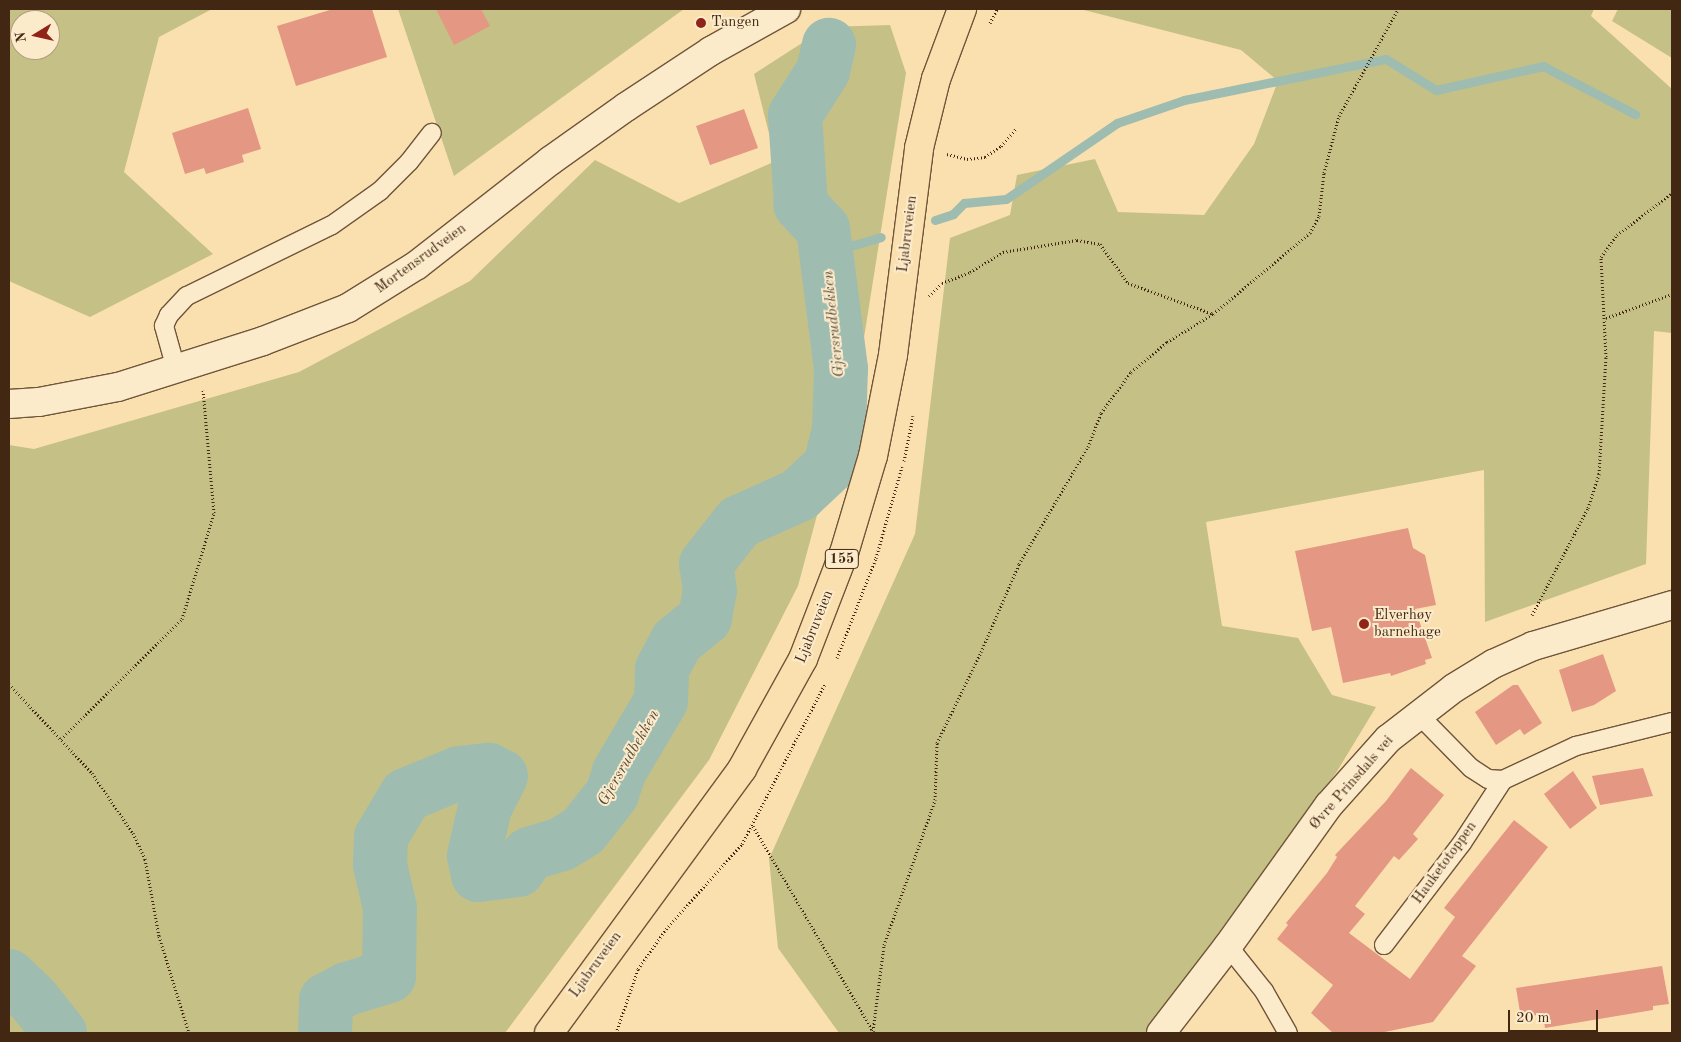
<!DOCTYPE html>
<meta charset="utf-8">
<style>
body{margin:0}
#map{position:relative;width:1681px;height:1042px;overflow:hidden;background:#fae0af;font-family:"Old Standard TT",serif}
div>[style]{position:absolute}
.green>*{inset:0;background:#c5c086}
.stream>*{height:9px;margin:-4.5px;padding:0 4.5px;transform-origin:4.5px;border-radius:4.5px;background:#9fbcb1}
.river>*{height:54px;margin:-27px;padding:0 27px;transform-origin:27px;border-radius:27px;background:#9fbcb1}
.building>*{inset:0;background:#e49782}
.path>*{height:3px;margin-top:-1.5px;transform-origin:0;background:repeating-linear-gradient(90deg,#422713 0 1px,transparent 0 3.5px)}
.roads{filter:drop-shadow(1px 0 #70553a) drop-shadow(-1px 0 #70553a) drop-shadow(0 1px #70553a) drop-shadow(0 -1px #70553a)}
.lane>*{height:18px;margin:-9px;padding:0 9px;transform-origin:9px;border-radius:9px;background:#fcebcb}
.street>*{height:28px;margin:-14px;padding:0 14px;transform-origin:14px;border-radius:14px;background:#fcebcb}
.secondary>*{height:28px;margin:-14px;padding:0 14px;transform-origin:14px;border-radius:14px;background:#fcebcb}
.primary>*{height:28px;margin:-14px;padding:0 14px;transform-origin:14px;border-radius:14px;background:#fae0af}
.dots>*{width:14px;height:14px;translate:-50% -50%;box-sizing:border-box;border:2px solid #fcebcb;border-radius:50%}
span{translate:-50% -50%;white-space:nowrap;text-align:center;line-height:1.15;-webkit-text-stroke:4px #fcebcb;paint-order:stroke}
.shield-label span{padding:1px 4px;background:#fcebcb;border:1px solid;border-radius:4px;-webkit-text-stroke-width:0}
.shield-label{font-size:14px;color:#422713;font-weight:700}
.poi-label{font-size:15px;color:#422713}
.left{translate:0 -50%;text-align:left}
.street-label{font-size:15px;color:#422713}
.water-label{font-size:16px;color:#594c3a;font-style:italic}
.frame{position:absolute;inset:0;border:10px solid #422713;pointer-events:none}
.north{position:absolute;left:10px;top:10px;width:50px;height:50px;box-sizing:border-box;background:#fcebcb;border:1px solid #b29d81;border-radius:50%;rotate:261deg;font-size:14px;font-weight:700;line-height:20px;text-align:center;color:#422713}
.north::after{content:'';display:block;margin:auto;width:18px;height:22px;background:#8f2418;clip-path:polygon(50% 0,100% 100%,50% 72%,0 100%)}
.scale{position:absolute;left:1508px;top:1010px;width:90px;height:22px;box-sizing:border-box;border:2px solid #422713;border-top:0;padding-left:6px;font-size:15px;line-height:18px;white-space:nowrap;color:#422713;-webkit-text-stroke:4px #fcebcb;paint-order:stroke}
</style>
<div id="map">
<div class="green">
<div style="clip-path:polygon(evenodd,9px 9px,212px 9px,159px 37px,124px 172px,213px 254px,90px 317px,9px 281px,9px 9px,20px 20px,50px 20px,50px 50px,20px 50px,20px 20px)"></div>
<div style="clip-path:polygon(398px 9px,684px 9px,454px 176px)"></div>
<div style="clip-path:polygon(1080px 9px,1594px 9px,1591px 16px,1672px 89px,1672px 333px,1654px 331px,1646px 564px,1485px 622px,1484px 470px,1206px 522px,1222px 626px,1298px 638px,1332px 695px,1376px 707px,1336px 773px,1145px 1033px,839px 1033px,778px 948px,769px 859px,915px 534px,950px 238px,1010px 215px,1017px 175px,1095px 159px,1118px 212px,1204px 215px,1254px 144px,1278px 81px,1241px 50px)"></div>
<div style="clip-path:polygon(1618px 9px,1672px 9px,1672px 58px,1612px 21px)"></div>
<div style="clip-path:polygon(890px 25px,906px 73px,863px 344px,798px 586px,709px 760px,505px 1033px,9px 1033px,9px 445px,34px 449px,299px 372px,470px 281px,595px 160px,679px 203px,776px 161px,754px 74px,827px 27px)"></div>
</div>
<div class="stream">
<div style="left:935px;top:220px;width:19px;rotate:-18deg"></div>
<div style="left:953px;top:214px;width:16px;rotate:-45deg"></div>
<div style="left:964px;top:203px;width:42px;rotate:-5.4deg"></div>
<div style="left:1006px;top:199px;width:135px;rotate:-34.4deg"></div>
<div style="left:1117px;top:123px;width:71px;rotate:-18.9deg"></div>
<div style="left:1184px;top:100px;width:206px;rotate:-11.5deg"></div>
<div style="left:1386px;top:59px;width:59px;rotate:31.8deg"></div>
<div style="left:1436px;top:90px;width:110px;rotate:-12.6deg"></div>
<div style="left:1543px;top:66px;width:104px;rotate:27.6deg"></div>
<div style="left:826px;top:253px;width:57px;rotate:-16.2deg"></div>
</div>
<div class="river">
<div style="left:9px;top:976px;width:32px;rotate:44deg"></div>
<div style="left:32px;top:998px;width:45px;rotate:51.3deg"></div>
<div style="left:325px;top:1033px;width:33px;rotate:-88deg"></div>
<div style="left:326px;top:1000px;width:24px;rotate:-28deg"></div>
<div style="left:347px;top:989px;width:44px;rotate:-17.2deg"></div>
<div style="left:389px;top:976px;width:68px;rotate:-89.2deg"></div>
<div style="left:390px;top:908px;width:44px;rotate:-103.1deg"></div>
<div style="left:380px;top:865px;width:28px;rotate:-88deg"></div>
<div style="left:381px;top:837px;width:49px;rotate:-59.2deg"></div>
<div style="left:406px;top:795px;width:57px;rotate:-22.5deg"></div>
<div style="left:459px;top:773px;width:30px;rotate:-6deg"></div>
<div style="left:489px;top:770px;width:13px;rotate:27deg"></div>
<div style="left:501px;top:776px;width:35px;rotate:117deg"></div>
<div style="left:485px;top:807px;width:50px;rotate:102.7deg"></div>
<div style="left:474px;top:856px;width:19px;rotate:78deg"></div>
<div style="left:478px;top:875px;width:40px;rotate:-7.1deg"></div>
<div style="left:518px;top:870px;width:19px;rotate:-55deg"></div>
<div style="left:529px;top:854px;width:34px;rotate:-17deg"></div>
<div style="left:562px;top:844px;width:25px;rotate:-32deg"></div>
<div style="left:583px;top:831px;width:47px;rotate:-51.9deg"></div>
<div style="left:612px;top:794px;width:23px;rotate:-72deg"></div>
<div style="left:619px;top:772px;width:82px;rotate:-59.4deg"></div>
<div style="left:661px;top:701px;width:32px;rotate:-88deg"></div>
<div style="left:662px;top:669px;width:32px;rotate:-62deg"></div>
<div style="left:677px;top:641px;width:36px;rotate:-39deg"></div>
<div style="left:705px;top:618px;width:27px;rotate:-80deg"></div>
<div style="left:710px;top:591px;width:27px;rotate:-98deg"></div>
<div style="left:706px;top:564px;width:53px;rotate:-51.8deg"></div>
<div style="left:739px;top:522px;width:66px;rotate:-24.2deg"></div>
<div style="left:799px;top:495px;width:42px;rotate:-43.1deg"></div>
<div style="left:830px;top:466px;width:36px;rotate:-76deg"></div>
<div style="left:839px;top:431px;width:62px;rotate:-88.2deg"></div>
<div style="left:841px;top:369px;width:141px;rotate:-97.3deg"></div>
<div style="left:823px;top:229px;width:33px;rotate:-133deg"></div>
<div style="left:801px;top:205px;width:90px;rotate:-93.8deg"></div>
<div style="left:795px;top:115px;width:52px;rotate:-57.5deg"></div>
<div style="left:823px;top:71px;width:27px;rotate:-77deg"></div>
</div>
<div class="building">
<div style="clip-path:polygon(333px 9px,372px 9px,387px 57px,296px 86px,277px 26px)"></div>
<div style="clip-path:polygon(436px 9px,481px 9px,490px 26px,454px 45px)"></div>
<div style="clip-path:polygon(248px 108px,261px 149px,242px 155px,244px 162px,206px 174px,204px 168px,185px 174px,172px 133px)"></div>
<div style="clip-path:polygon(744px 109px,758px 148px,710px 165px,696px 126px)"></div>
<div style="clip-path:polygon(1408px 528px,1413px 548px,1425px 555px,1436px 605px,1415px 609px,1432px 658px,1425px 660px,1426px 664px,1391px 676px,1390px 673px,1343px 683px,1331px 627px,1312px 631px,1295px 551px)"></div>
<div style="clip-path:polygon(1603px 654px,1616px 691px,1594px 705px,1572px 712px,1559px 670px)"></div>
<div style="clip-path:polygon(1513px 685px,1518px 685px,1542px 723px,1524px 735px,1520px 729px,1496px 745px,1475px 712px)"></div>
<div style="clip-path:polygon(1411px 768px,1444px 795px,1413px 834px,1418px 839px,1399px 860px,1394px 856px,1355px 906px,1365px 914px,1349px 933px,1410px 979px,1455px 917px,1444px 908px,1514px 820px,1548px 847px,1462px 956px,1476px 966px,1433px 1022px,1380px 1033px,1333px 1033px,1311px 1013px,1333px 985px,1277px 939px,1288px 925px,1286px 923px,1327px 873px,1337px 857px,1335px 855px,1386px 801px)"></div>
<div style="clip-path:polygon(1643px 768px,1653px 796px,1600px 805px,1592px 776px)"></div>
<div style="clip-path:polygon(1573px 771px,1597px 808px,1570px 829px,1544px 794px)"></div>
<div style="clip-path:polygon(1662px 966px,1669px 1004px,1653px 1006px,1653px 1010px,1545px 1028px,1543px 1014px,1521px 1018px,1516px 988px)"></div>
</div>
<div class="path">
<div style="left:990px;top:23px;width:16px;rotate:-63deg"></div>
<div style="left:947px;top:154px;width:21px;rotate:14deg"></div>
<div style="left:967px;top:159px;width:18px;rotate:-6deg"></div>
<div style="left:985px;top:157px;width:19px;rotate:-35deg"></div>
<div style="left:1001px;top:146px;width:23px;rotate:-49deg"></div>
<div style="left:929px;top:296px;width:18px;rotate:-45deg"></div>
<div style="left:942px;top:283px;width:30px;rotate:-21deg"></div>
<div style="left:970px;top:272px;width:39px;rotate:-31deg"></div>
<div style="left:1003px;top:252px;width:75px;rotate:-9.2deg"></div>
<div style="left:1077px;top:240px;width:23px;rotate:10deg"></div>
<div style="left:1100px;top:244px;width:48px;rotate:54.3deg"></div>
<div style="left:1128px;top:283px;width:90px;rotate:20deg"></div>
<div style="left:1213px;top:314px;width:126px;rotate:-39.9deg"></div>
<div style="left:1310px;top:233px;width:19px;rotate:-62deg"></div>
<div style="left:1319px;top:216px;width:43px;rotate:-83.4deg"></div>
<div style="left:1324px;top:173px;width:59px;rotate:-75.3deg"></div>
<div style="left:1339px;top:116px;width:122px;rotate:-61.1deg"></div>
<div style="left:1606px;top:318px;width:70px;rotate:-20deg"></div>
<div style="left:904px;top:461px;width:46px;rotate:-78.7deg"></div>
<div style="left:1532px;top:615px;width:121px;rotate:-62.4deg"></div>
<div style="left:1588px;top:508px;width:36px;rotate:-72deg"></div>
<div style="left:1599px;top:474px;width:117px;rotate:-86.6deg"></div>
<div style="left:1606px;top:357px;width:100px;rotate:-92.9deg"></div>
<div style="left:1601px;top:257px;width:27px;rotate:-54deg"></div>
<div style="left:1617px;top:235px;width:69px;rotate:-37.4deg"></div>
<div style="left:837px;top:658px;width:107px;rotate:-68.7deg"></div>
<div style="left:876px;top:558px;width:95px;rotate:-74.1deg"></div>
<div style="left:9px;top:684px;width:122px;rotate:47deg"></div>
<div style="left:92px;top:773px;width:73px;rotate:55.7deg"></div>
<div style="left:133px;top:833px;width:29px;rotate:65deg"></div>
<div style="left:145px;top:859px;width:78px;rotate:79.7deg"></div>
<div style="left:159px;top:936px;width:102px;rotate:72.8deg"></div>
<div style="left:61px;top:739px;width:170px;rotate:-44.8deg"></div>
<div style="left:182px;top:619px;width:111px;rotate:-73.2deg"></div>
<div style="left:214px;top:513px;width:123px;rotate:-95.1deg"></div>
<div style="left:753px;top:826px;width:240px;rotate:59.7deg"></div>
<div style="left:873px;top:1031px;width:87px;rotate:-82.7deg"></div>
<div style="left:884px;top:945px;width:154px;rotate:-70.6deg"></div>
<div style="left:935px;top:800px;width:57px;rotate:-88deg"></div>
<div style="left:937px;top:743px;width:101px;rotate:-64.2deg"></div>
<div style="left:981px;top:652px;width:96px;rotate:-66.6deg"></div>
<div style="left:1019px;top:564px;width:136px;rotate:-59.5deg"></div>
<div style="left:1088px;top:447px;width:36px;rotate:-69deg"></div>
<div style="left:1101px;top:413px;width:51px;rotate:-53.8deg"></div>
<div style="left:1131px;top:372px;width:47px;rotate:-39.8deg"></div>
<div style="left:1167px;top:342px;width:54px;rotate:-31.3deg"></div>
<div style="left:616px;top:1033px;width:68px;rotate:-71deg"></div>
<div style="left:638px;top:969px;width:49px;rotate:-55deg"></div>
<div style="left:666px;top:929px;width:114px;rotate:-48.2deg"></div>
<div style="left:742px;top:844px;width:180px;rotate:-62.6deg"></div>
</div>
<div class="roads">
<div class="lane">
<div style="left:176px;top:369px;width:45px;rotate:-105.6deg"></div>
<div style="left:164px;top:326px;width:12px;rotate:-66deg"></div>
<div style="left:169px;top:315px;width:26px;rotate:-47deg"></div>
<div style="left:187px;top:296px;width:161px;rotate:-26.1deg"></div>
<div style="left:332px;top:225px;width:59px;rotate:-35.3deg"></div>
<div style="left:380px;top:191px;width:41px;rotate:-45deg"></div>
<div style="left:409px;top:162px;width:37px;rotate:-52deg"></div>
<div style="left:1503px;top:780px;width:81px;rotate:-25deg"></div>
<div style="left:1576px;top:746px;width:99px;rotate:-14deg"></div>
<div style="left:1384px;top:945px;width:128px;rotate:-52.6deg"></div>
<div style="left:1462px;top:843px;width:75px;rotate:-56.9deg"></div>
<div style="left:1503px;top:780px;width:15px;rotate:-176deg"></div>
<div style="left:1488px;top:779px;width:20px;rotate:-147deg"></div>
<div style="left:1471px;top:768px;width:76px;rotate:-134.5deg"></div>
<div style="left:1228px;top:946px;width:58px;rotate:51.3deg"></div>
<div style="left:1264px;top:991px;width:48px;rotate:60.3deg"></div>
</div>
<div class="street">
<div style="left:1161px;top:1033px;width:110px;rotate:-52.4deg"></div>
<div style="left:1228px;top:946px;width:173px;rotate:-54.4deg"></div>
<div style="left:1329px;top:805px;width:89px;rotate:-48.2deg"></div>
<div style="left:1388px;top:739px;width:83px;rotate:-37.7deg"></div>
<div style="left:1454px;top:688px;width:46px;rotate:-31.6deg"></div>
<div style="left:1493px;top:664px;width:44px;rotate:-24.2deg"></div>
<div style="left:1533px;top:646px;width:145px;rotate:-16.4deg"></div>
</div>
<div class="secondary">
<div style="left:9px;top:404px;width:30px;rotate:-4deg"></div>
<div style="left:39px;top:402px;width:80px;rotate:-10.8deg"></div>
<div style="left:118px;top:387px;width:152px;rotate:-17.6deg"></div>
<div style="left:263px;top:341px;width:91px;rotate:-21.2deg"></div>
<div style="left:348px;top:308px;width:81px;rotate:-31.9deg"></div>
<div style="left:417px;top:265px;width:169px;rotate:-38deg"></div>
<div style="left:550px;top:161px;width:93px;rotate:-35.4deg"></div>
<div style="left:626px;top:107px;width:102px;rotate:-33.4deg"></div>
<div style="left:711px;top:51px;width:86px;rotate:-29.2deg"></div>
</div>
<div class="primary">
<div style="left:549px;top:1033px;width:327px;rotate:-53.8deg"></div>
<div style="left:742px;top:769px;width:126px;rotate:-61deg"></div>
<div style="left:803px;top:659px;width:114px;rotate:-68.9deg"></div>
<div style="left:844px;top:553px;width:101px;rotate:-73.4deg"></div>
<div style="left:873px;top:456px;width:103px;rotate:-78.8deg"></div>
<div style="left:893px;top:355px;width:209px;rotate:-82.8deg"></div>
<div style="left:919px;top:148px;width:71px;rotate:-76.2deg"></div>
<div style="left:936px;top:79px;width:75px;rotate:-69.6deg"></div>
</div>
</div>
<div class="dots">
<div style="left:701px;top:23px;background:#8f2418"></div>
<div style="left:1364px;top:624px;background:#8f2418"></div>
</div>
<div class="shield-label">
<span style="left:842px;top:559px">155</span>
</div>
<div class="poi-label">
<span class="left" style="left:711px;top:23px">Tangen</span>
<span class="left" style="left:1374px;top:624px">Elverhøy<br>barnehage</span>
</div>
<div class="street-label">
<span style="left:908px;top:234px;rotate:-83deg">Ljabruveien</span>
<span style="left:421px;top:259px;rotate:-36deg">Mortensrudveien</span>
<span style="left:815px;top:627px;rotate:-68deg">Ljabruveien</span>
<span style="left:1352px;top:783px;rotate:-49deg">Øvre Prinsdals vei</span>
<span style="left:1445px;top:863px;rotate:-54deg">Hauketotoppen</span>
<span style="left:596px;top:965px;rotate:-54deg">Ljabruveien</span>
</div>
<div class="water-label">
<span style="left:834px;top:324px;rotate:-96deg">Gjersrudbekken</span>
<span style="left:629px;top:758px;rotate:-60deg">Gjersrudbekken</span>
</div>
<div class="frame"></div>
<div class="north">N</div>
<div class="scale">20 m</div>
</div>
